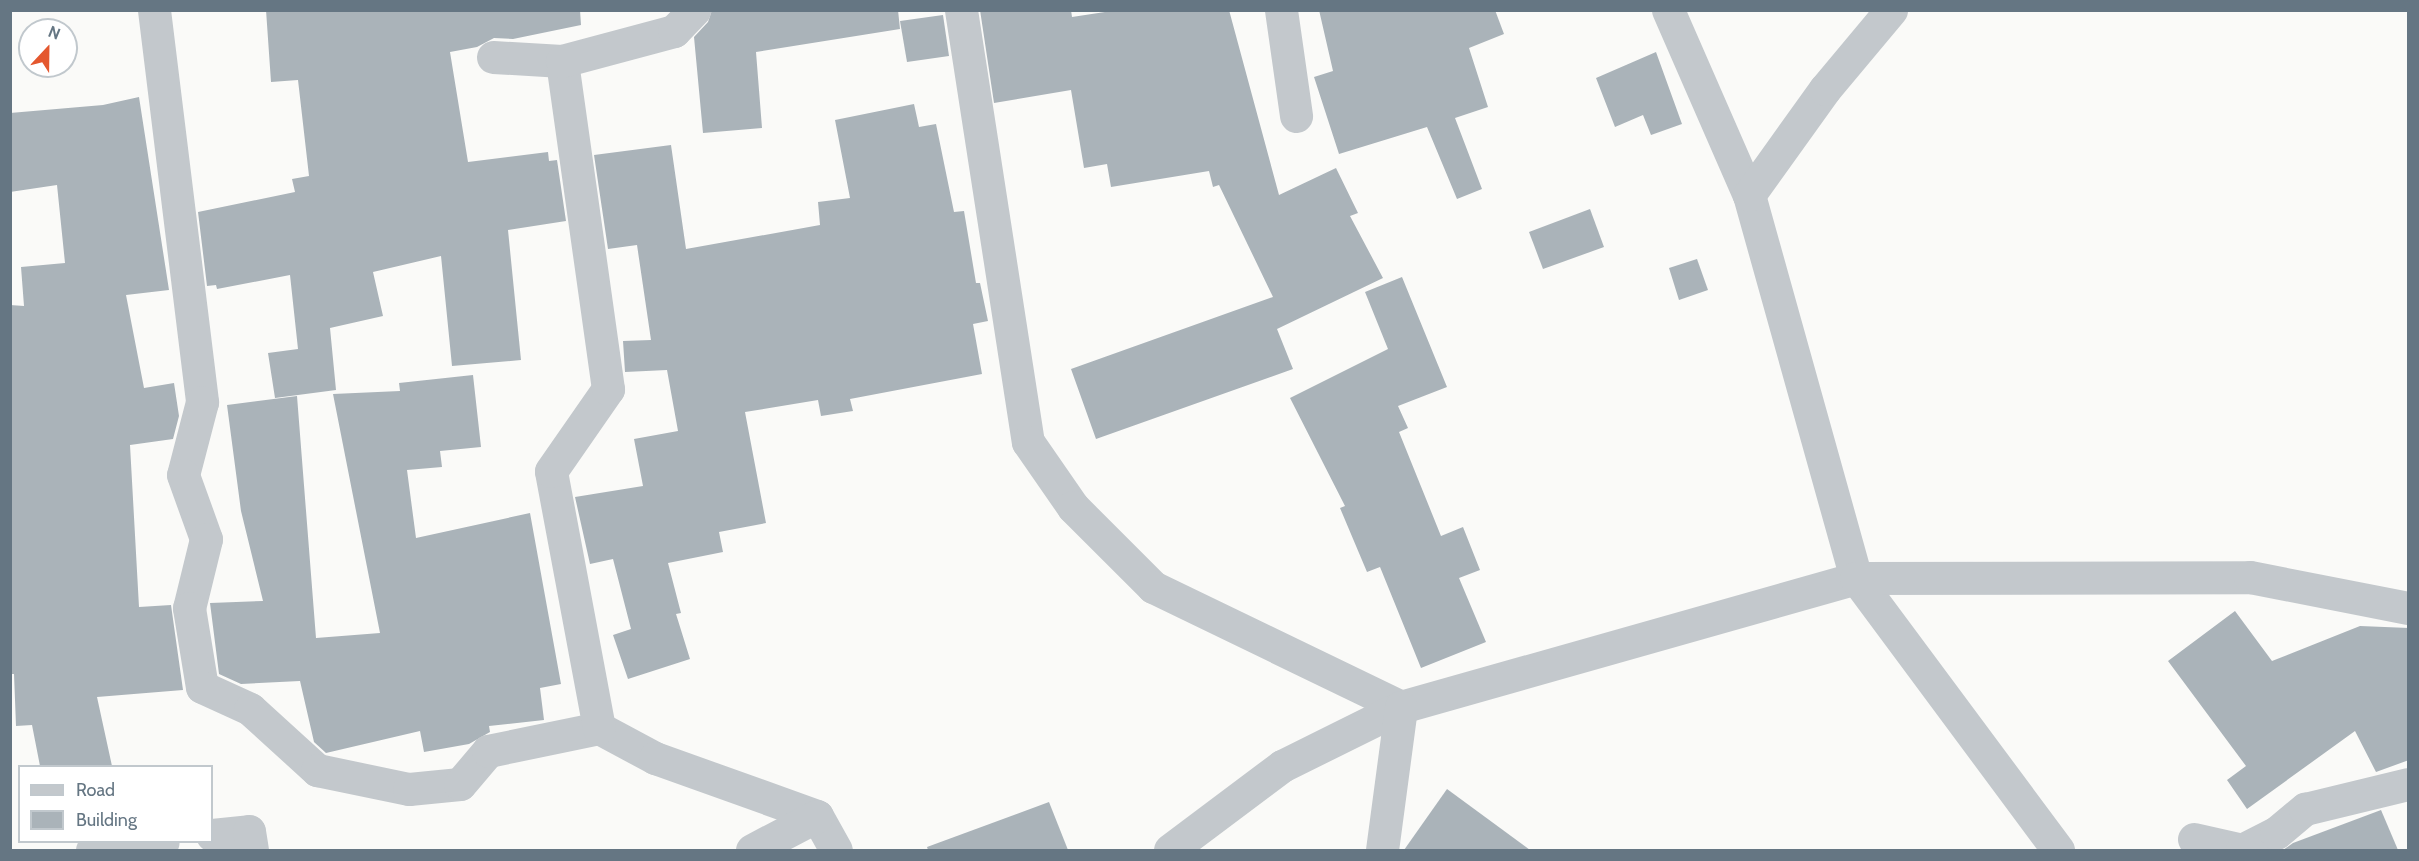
<!DOCTYPE html>
<style>
body{margin:0}
#map{position:relative;width:2419px;height:861px;overflow:hidden;background:#fafaf8;font-family:Cabin,sans-serif}
div>[style]{position:absolute}
.building>*{inset:0;background:#aab3b9}
.minor>*{height:33px;margin:-16.5px;padding:0 16.5px;transform-origin:16.5px;border-radius:16.5px;background:#c3c8cc}
span{translate:-50% -50%;white-space:nowrap;text-align:center;line-height:1.15;-webkit-text-stroke:6px #fff;paint-order:stroke}
.frame{position:absolute;inset:0;border:12px solid #657683;pointer-events:none}
.legend{position:absolute;left:18px;top:765px;width:195px;height:78px;box-sizing:border-box;background:#fff;border:2px solid #c1c8cd;margin:0;padding:8px 10px;list-style:none;font-size:18px;color:#657683}
.legend li{display:flex;align-items:center;gap:12px;height:30px}
.legend b{width:30px;border:2px solid #c1c8cd}
.north{position:absolute;left:18px;top:18px;width:60px;height:60px;box-sizing:border-box;background:#fff;border:2px solid #c1c8cd;border-radius:50%;rotate:22deg;font-size:16px;font-weight:700;line-height:24px;text-align:center;color:#657683}
.north::after{content:'';display:block;margin:auto;width:21px;height:27px;background:#e4572e;clip-path:polygon(50% 0,100% 100%,50% 72%,0 100%)}
</style>
<div id="map">
<div class="building">
<div style="clip-path:polygon(266px 10px,580px 10px,581px 25px,513px 39px,494px 38px,477px 47px,450px 52px,468px 162px,548px 152px,549px 161px,557px 160px,566px 221px,508px 230px,521px 360px,452px 366px,441px 256px,373px 272px,383px 316px,330px 328px,336px 390px,275px 398px,268px 353px,298px 349px,290px 275px,217px 289px,216px 285px,207px 286px,198px 212px,295px 192px,292px 179px,309px 176px,298px 80px,271px 82px)"></div>
<div style="clip-path:polygon(712px 10px,898px 10px,900px 29px,756px 52px,762px 128px,703px 133px,694px 37px,708px 22px)"></div>
<div style="clip-path:polygon(980px 10px,1071px 10px,1072px 17px,1118px 10px,1229px 10px,1279px 195px,1336px 168px,1358px 213px,1350px 216px,1383px 278px,1277px 329px,1293px 369px,1096px 439px,1071px 369px,1273px 297px,1219px 185px,1213px 187px,1209px 171px,1111px 187px,1107px 164px,1084px 168px,1071px 90px,994px 103px)"></div>
<div style="clip-path:polygon(1319px 10px,1495px 10px,1504px 34px,1469px 48px,1488px 107px,1455px 118px,1482px 189px,1457px 199px,1427px 127px,1339px 154px,1314px 77px,1333px 71px)"></div>
<div style="clip-path:polygon(943px 15px,949px 56px,907px 62px,900px 21px)"></div>
<div style="clip-path:polygon(1656px 52px,1682px 124px,1651px 135px,1643px 115px,1615px 127px,1596px 78px)"></div>
<div style="clip-path:polygon(139px 97px,169px 290px,126px 295px,144px 388px,174px 383px,179px 416px,173px 439px,130px 445px,139px 607px,171px 605px,183px 690px,97px 697px,112px 766px,40px 766px,32px 725px,16px 726px,14px 674px,10px 674px,10px 305px,24px 306px,21px 267px,65px 263px,57px 185px,10px 192px,10px 113px,103px 105px)"></div>
<div style="clip-path:polygon(914px 104px,919px 127px,936px 124px,954px 212px,964px 211px,976px 283px,980px 283px,988px 321px,973px 324px,982px 374px,850px 399px,853px 411px,821px 416px,818px 400px,745px 412px,766px 523px,719px 532px,723px 552px,668px 563px,681px 613px,676px 614px,690px 659px,628px 679px,613px 635px,631px 629px,613px 559px,590px 564px,575px 497px,643px 486px,634px 439px,678px 431px,667px 370px,625px 372px,623px 341px,651px 340px,637px 245px,608px 249px,594px 155px,671px 145px,686px 249px,820px 225px,818px 202px,850px 198px,835px 120px)"></div>
<div style="clip-path:polygon(1590px 209px,1604px 247px,1543px 269px,1529px 232px)"></div>
<div style="clip-path:polygon(1697px 259px,1708px 290px,1679px 300px,1669px 268px)"></div>
<div style="clip-path:polygon(1402px 277px,1447px 387px,1398px 406px,1408px 428px,1399px 432px,1441px 536px,1463px 527px,1480px 570px,1459px 578px,1486px 642px,1421px 668px,1380px 567px,1367px 572px,1340px 508px,1345px 506px,1290px 398px,1388px 349px,1365px 292px)"></div>
<div style="clip-path:polygon(473px 375px,481px 447px,440px 451px,442px 467px,407px 470px,416px 538px,530px 513px,561px 684px,540px 688px,544px 720px,489px 726px,490px 732px,469px 744px,424px 752px,420px 731px,326px 753px,314px 742px,300px 681px,241px 684px,219px 674px,210px 603px,263px 601px,241px 511px,227px 405px,297px 396px,316px 638px,380px 633px,333px 394px,400px 391px,399px 383px)"></div>
<div style="clip-path:polygon(2235px 611px,2272px 661px,2360px 626px,2409px 628px,2409px 760px,2376px 772px,2355px 731px,2247px 809px,2227px 780px,2246px 766px,2168px 661px)"></div>
<div style="clip-path:polygon(1447px 789px,1530px 850px,1404px 850px)"></div>
<div style="clip-path:polygon(1049px 802px,1068px 850px,928px 850px,927px 847px)"></div>
<div style="clip-path:polygon(2381px 810px,2398px 850px,2283px 850px,2293px 843px)"></div>
</div>
<div class="minor">
<div style="left:154px;top:10px;width:395px;rotate:83deg"></div>
<div style="left:202px;top:402px;width:75px;rotate:104.6deg"></div>
<div style="left:183px;top:475px;width:68px;rotate:70.2deg"></div>
<div style="left:206px;top:539px;width:71px;rotate:103.8deg"></div>
<div style="left:189px;top:608px;width:80px;rotate:80.7deg"></div>
<div style="left:202px;top:687px;width:53px;rotate:24.6deg"></div>
<div style="left:250px;top:709px;width:91px;rotate:42.3deg"></div>
<div style="left:317px;top:770px;width:94px;rotate:11.7deg"></div>
<div style="left:409px;top:789px;width:51px;rotate:-5.6deg"></div>
<div style="left:460px;top:784px;width:43px;rotate:-49.7deg"></div>
<div style="left:488px;top:751px;width:113px;rotate:-11.7deg"></div>
<div style="left:599px;top:728px;width:64px;rotate:28.2deg"></div>
<div style="left:655px;top:758px;width:172px;rotate:19.7deg"></div>
<div style="left:817px;top:816px;width:39px;rotate:61deg"></div>
<div style="left:961px;top:10px;width:437px;rotate:81.2deg"></div>
<div style="left:1028px;top:442px;width:79px;rotate:55.3deg"></div>
<div style="left:1073px;top:507px;width:113px;rotate:45deg"></div>
<div style="left:1153px;top:587px;width:276px;rotate:25.8deg"></div>
<div style="left:1281px;top:10px;width:107px;rotate:81.9deg"></div>
<div style="left:1668px;top:10px;width:202px;rotate:66.4deg"></div>
<div style="left:1749px;top:195px;width:398px;rotate:74.4deg"></div>
<div style="left:1856px;top:578px;width:339px;rotate:53.4deg"></div>
<div style="left:493px;top:57px;width:69px;rotate:3.3deg"></div>
<div style="left:1749px;top:195px;width:130px;rotate:-54.4deg"></div>
<div style="left:1825px;top:89px;width:103px;rotate:-50.1deg"></div>
<div style="left:599px;top:728px;width:261px;rotate:-100.6deg"></div>
<div style="left:551px;top:471px;width:100px;rotate:-55.2deg"></div>
<div style="left:608px;top:389px;width:331px;rotate:-98deg"></div>
<div style="left:562px;top:61px;width:116px;rotate:-15deg"></div>
<div style="left:674px;top:31px;width:29px;rotate:-46deg"></div>
<div style="left:212px;top:835px;width:37px;rotate:-6deg"></div>
<div style="left:249px;top:831px;width:19px;rotate:81deg"></div>
<div style="left:2194px;top:839px;width:49px;rotate:12.9deg"></div>
<div style="left:2242px;top:850px;width:38px;rotate:-27deg"></div>
<div style="left:2276px;top:833px;width:38px;rotate:-40deg"></div>
<div style="left:2305px;top:809px;width:106px;rotate:-13.6deg"></div>
<div style="left:92px;top:850px;width:71px;rotate:-6.4deg"></div>
<div style="left:752px;top:850px;width:73px;rotate:-27.6deg"></div>
<div style="left:1170px;top:850px;width:140px;rotate:-36.9deg"></div>
<div style="left:1282px;top:766px;width:133px;rotate:-26.4deg"></div>
<div style="left:1401px;top:707px;width:473px;rotate:-15.8deg"></div>
<div style="left:1856px;top:578px;width:394px;rotate:-0.1deg"></div>
<div style="left:2250px;top:577px;width:161px;rotate:11.1deg"></div>
<div style="left:1382px;top:850px;width:144px;rotate:-82.4deg"></div>
</div>
<div class="frame"></div>
<ul class="legend">
<li><b style="height:8px;background:#c3c8cc"></b>Road</li>
<li><b style="height:16px;background:#aab3b9"></b>Building</li>
</ul>
<div class="north">N</div>
</div>
